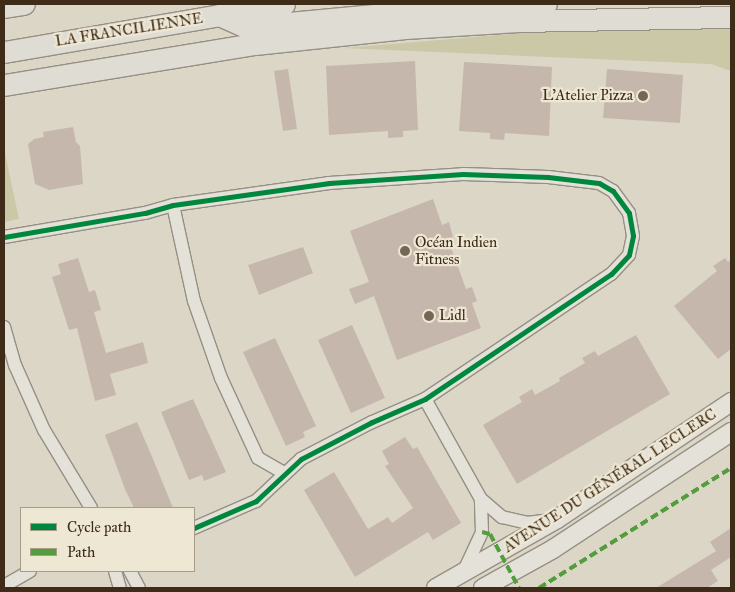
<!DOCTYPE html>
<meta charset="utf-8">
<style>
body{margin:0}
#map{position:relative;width:735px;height:592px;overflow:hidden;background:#dcd6c6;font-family:"IM FELL Great Primer",serif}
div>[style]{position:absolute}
.green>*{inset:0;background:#cac8a6}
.building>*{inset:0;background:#c6b7ad}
.roads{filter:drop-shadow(1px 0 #958f84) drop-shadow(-1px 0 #958f84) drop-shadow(0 1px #958f84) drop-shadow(0 -1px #958f84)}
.minor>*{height:12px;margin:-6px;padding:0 6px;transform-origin:6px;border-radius:6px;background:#e4e1d9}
.secondary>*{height:18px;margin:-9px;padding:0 9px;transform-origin:9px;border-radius:9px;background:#e4e1d9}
.trunk>*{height:21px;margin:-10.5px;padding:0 10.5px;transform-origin:10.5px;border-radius:10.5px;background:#dfdcd3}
.quiet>*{height:4px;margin-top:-2px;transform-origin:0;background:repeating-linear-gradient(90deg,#539d3e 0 8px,transparent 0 12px)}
.cycleway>*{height:5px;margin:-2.5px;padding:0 2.5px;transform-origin:2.5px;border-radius:2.5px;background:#00873e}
.dots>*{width:14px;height:14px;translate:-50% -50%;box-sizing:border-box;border:2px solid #eee7d4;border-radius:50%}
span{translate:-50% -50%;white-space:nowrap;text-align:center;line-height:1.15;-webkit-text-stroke:4.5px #eee7d4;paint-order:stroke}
.street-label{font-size:15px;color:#3e2b18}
.poi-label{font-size:15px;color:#3e2b18}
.right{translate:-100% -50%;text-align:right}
.left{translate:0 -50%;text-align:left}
.frame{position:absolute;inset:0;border:5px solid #3e2b18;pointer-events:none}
.legend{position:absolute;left:20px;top:507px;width:175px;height:65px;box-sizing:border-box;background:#eee7d4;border:1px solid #a89c89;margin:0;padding:6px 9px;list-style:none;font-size:15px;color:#3e2b18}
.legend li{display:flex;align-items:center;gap:10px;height:25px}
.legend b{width:25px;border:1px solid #a89c89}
</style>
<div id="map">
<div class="green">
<div style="clip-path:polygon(731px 28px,731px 71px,711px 64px,344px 48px,546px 31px)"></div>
<div style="clip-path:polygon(4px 149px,19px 219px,4px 222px)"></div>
</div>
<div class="building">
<div style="clip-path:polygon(415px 61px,418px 130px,403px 131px,403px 137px,388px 138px,388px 131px,329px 135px,326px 66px)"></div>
<div style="clip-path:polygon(464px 62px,552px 67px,549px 136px,505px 133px,504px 140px,490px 139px,490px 133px,459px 131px)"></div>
<div style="clip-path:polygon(288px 69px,297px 129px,283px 131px,274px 71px)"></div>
<div style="clip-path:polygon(607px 69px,683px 75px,680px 123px,603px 118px)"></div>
<div style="clip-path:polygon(73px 127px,76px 142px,80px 146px,83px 184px,49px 190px,35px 184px,28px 144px,34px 139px,44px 137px,43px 132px)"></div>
<div style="clip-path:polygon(433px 199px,442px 225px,449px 222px,453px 237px,448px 239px,466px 289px,472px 287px,477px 301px,472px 303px,481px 328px,397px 360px,374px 296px,355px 304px,349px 289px,369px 282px,350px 231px)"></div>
<div style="clip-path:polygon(303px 247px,313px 273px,259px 295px,248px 265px)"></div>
<div style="clip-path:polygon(78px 258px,89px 292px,95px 290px,101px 310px,94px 312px,106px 353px,143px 342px,148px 363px,110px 374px,116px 395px,95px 401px,77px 328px,69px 330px,52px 277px,61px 274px,58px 264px)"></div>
<div style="clip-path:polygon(725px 258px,728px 262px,731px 260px,731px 349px,718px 359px,674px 306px,717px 271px,713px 266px)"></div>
<div style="clip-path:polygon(352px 325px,385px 398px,351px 413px,318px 340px)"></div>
<div style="clip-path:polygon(636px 335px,670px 394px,517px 484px,483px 425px,522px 402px,519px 397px,532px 389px,535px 395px,560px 381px,559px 378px,585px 363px,582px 358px,595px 351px,598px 356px)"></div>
<div style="clip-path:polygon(275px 338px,316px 426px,303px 432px,305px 437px,286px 446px,243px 352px)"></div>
<div style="clip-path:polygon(193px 399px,226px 472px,204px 481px,202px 475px,189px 480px,161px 412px)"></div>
<div style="clip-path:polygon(137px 422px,153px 459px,173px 508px,134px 508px,125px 489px,105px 435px)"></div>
<div style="clip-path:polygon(405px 437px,413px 449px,417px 447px,461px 523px,433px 540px,428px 532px,355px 577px,304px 490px,334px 472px,368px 529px,388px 517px,392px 523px,413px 508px,385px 466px,389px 464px,382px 451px)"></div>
<div style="clip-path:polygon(731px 528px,731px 557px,711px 570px,718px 581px,707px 588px,656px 588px,716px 551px,710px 542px)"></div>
</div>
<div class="roads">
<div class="minor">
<div style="left:173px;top:205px;width:98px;rotate:77.7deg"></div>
<div style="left:194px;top:301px;width:82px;rotate:70.7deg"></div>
<div style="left:221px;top:378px;width:88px;rotate:65.2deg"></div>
<div style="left:258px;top:458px;width:30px;rotate:30deg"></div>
<div style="left:4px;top:237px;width:143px;rotate:-9.7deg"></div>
<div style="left:145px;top:213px;width:29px;rotate:-16deg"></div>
<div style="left:173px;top:205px;width:158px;rotate:-8deg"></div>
<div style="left:329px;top:183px;width:134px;rotate:-3.8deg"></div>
<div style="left:463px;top:174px;width:85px;rotate:2deg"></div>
<div style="left:548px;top:177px;width:51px;rotate:6.7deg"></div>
<div style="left:599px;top:183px;width:16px;rotate:30deg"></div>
<div style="left:613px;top:191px;width:27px;rotate:54deg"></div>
<div style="left:629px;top:213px;width:23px;rotate:80deg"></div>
<div style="left:633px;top:236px;width:19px;rotate:102deg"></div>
<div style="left:629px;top:255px;width:26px;rotate:133deg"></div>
<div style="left:611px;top:274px;width:224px;rotate:146.1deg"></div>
<div style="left:425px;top:399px;width:58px;rotate:156.5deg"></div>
<div style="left:372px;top:422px;width:80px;rotate:152.5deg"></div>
<div style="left:301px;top:459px;width:62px;rotate:137deg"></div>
<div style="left:256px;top:501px;width:68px;rotate:156.5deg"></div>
<div style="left:4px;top:327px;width:40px;rotate:74deg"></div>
<div style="left:15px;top:365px;width:71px;rotate:66deg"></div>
<div style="left:44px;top:430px;width:91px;rotate:58.9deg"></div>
<div style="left:425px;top:399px;width:115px;rotate:60.8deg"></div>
<div style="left:481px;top:499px;width:28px;rotate:41deg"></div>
<div style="left:502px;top:517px;width:26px;rotate:13deg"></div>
<div style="left:527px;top:523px;width:24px;rotate:-7deg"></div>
<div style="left:115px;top:571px;width:18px;rotate:74deg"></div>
<div style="left:130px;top:571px;width:19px;rotate:62deg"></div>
<div style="left:463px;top:573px;width:45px;rotate:-65.1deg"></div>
<div style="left:482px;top:532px;width:33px;rotate:-92deg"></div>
<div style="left:4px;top:586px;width:30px;rotate:-30deg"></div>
</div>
<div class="secondary">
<div style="left:436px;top:588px;width:139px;rotate:-29.7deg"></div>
<div style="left:557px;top:519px;width:210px;rotate:-33.9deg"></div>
<div style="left:483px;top:588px;width:80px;rotate:-29.1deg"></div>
<div style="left:553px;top:549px;width:213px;rotate:-33.3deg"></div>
</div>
<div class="trunk">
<div style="left:4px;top:7px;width:20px;rotate:-9deg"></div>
<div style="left:219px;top:15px;width:30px;rotate:24deg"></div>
<div style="left:246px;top:27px;width:193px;rotate:-5.4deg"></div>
<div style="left:438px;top:9px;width:108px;rotate:-2.7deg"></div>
<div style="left:4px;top:52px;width:284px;rotate:-9.7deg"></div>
<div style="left:4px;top:85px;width:254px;rotate:-9.3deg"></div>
<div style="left:255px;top:44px;width:151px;rotate:-6.1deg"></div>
<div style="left:405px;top:28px;width:114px;rotate:-3.5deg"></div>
<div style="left:519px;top:21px;width:212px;rotate:-1.1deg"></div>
</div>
</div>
<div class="quiet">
<div style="left:482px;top:532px;width:8px;rotate:14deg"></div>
<div style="left:490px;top:534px;width:61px;rotate:61.8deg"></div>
<div style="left:539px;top:588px;width:226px;rotate:-32deg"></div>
</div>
<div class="cycleway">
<div style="left:4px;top:237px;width:143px;rotate:-9.7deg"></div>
<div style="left:145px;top:213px;width:29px;rotate:-16deg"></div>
<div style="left:173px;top:205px;width:158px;rotate:-8deg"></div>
<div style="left:329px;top:183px;width:134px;rotate:-3.8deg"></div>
<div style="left:463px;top:174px;width:85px;rotate:2deg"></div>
<div style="left:548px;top:177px;width:51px;rotate:6.7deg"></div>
<div style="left:599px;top:183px;width:16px;rotate:30deg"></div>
<div style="left:613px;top:191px;width:27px;rotate:54deg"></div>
<div style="left:629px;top:213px;width:23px;rotate:80deg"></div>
<div style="left:633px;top:236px;width:19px;rotate:102deg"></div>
<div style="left:629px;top:255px;width:26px;rotate:133deg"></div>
<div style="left:611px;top:274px;width:224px;rotate:146.1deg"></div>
<div style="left:425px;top:399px;width:58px;rotate:156.5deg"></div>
<div style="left:372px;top:422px;width:80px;rotate:152.5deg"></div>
<div style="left:301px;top:459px;width:62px;rotate:137deg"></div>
<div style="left:256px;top:501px;width:68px;rotate:156.5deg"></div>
</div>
<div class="dots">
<div style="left:643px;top:96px;background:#756755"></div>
<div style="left:405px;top:251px;background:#756755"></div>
<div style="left:429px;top:316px;background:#756755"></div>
</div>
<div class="street-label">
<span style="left:129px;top:30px;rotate:-9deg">LA FRANCILIENNE</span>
<span style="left:610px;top:481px;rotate:-33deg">AVENUE DU GÉNÉRAL LECLERC</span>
</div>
<div class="poi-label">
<span class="right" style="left:633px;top:96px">L’Atelier Pizza</span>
<span class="left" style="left:415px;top:251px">Océan Indien<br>Fitness</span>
<span class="left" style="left:439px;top:316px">Lidl</span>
</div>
<div class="frame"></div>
<ul class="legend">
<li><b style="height:6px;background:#00873e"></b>Cycle path</li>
<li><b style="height:6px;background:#539d3e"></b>Path</li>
</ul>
</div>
